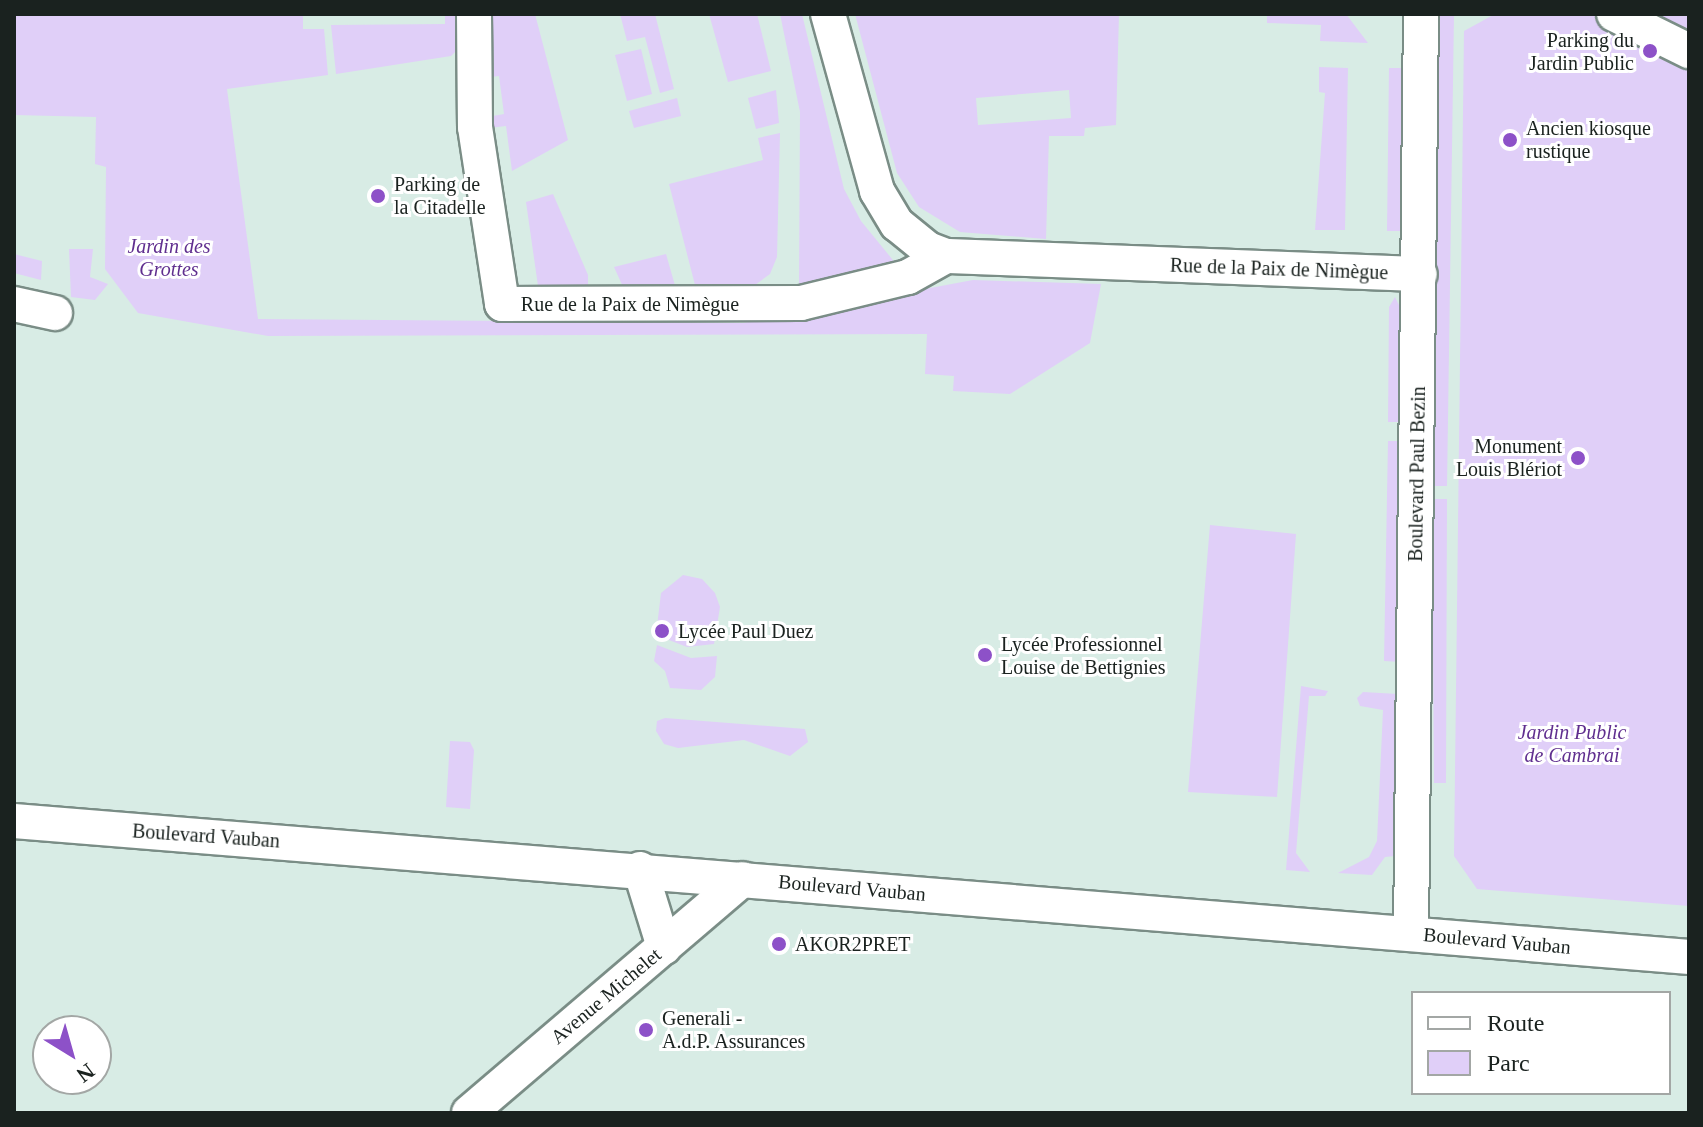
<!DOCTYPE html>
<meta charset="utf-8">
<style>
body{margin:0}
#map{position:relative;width:1703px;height:1127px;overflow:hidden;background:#d8ece5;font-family:Georgia,serif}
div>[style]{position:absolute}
.green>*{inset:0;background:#e0cff8}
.roads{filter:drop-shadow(2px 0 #7a8d86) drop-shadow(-2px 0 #7a8d86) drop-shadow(0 2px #7a8d86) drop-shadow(0 -2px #7a8d86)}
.minor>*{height:34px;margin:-17px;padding:0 17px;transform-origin:17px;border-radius:17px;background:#fff}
.dots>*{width:22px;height:22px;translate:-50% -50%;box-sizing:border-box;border:4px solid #fff;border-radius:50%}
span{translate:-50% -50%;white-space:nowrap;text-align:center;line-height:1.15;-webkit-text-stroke:6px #fff;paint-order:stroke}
.poi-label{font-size:20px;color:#1a221f}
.right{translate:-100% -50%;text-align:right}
.left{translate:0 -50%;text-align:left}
.park-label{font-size:20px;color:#602f8f;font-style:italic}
.street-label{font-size:20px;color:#1a221f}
.frame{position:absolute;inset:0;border:16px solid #1a221f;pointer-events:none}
.legend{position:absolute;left:1411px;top:991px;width:260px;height:104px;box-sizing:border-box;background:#fff;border:2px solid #a3a7a5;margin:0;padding:10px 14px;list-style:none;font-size:24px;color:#1a221f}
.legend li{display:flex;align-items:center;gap:16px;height:40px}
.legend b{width:40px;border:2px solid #a3a7a5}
.north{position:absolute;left:32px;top:1015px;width:80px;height:80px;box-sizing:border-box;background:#fff;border:2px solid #a3a7a5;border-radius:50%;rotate:143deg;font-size:22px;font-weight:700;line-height:32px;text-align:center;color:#1a221f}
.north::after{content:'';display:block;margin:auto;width:28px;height:36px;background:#8d51c8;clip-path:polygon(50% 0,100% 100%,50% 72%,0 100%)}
</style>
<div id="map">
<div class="green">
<div style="clip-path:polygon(14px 14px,303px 14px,303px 29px,324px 29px,328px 75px,227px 89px,258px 319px,743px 323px,973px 280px,1101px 284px,1090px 343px,1010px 394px,953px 391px,954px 376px,925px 374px,927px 334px,268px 336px,138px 313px,105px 269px,106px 167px,95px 164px,96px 117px,14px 115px)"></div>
<div style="clip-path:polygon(445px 14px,462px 14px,458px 49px,451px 56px,336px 74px,331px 25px,445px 24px)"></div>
<div style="clip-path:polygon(484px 14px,535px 14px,568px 140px,512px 171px,506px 126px,489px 128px,487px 117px,504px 114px,499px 76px,483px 78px)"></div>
<div style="clip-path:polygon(620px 14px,655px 14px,674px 89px,660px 93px,645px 37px,627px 41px)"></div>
<div style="clip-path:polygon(709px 14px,757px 14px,771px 71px,728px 82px)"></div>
<div style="clip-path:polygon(780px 14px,802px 14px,844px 189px,861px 221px,901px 270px,799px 286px,800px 112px)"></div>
<div style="clip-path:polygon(evenodd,855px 14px,1119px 14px,1116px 125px,1085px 128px,1084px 136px,1049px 136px,1046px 239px,960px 232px,919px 207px,897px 173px,855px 14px,1069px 90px,1071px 118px,978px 125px,976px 98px,1069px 90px)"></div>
<div style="clip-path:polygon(1267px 14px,1346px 14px,1368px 43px,1320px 41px,1321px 25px,1267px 23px)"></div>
<div style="clip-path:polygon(1438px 14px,1454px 14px,1447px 486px,1432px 486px)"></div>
<div style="clip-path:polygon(1495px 14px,1689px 14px,1689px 906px,1477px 889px,1454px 856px,1464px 31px)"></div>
<div style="clip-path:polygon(641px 49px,652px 94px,627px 101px,615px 55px)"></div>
<div style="clip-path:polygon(1319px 67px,1348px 68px,1345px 230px,1315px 230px,1325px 93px,1319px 92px)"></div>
<div style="clip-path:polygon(1389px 68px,1404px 68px,1401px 231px,1387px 231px)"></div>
<div style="clip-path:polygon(776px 90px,779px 123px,756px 129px,748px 98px)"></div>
<div style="clip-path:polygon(677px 98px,681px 116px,634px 128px,629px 111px)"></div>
<div style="clip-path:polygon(780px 133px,777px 257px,770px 274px,755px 285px,695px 285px,669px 184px,763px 160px,758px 138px)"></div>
<div style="clip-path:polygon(553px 194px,588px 275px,588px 290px,539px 293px,526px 202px)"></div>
<div style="clip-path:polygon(69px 249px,93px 249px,90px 277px,108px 284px,95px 300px,71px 297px)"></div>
<div style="clip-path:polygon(14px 254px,42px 261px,41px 280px,14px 273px)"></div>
<div style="clip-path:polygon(666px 254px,676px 289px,624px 289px,614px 267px)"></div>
<div style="clip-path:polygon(1395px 297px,1404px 315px,1405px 422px,1388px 422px,1389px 307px)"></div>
<div style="clip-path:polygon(1388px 441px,1404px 441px,1401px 662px,1384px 661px)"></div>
<div style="clip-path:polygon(1432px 499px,1447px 499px,1446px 783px,1434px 783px)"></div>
<div style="clip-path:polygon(1210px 525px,1296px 534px,1277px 797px,1188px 792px)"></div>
<div style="clip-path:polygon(683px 575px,702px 579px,715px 593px,720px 607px,714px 644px,687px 647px,656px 635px,661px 593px)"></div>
<div style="clip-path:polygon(657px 645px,691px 658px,717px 656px,715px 677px,701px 690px,670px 688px,665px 671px,654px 661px)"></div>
<div style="clip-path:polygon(1301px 686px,1328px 691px,1325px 696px,1309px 696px,1296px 853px,1310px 872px,1286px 870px)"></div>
<div style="clip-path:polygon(1363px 692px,1398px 694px,1395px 856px,1385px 857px,1372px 875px,1338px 873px,1369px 857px,1377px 841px,1383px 710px,1360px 706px,1357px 698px)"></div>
<div style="clip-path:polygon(665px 718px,805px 729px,808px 742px,790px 756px,744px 740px,678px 748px,664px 744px,656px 731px,657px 721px)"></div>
<div style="clip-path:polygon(450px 741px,470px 742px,474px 750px,470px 809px,446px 807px)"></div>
</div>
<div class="roads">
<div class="minor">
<div style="left:474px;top:14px;width:113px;rotate:89.5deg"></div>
<div style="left:475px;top:127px;width:179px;rotate:81.3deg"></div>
<div style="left:502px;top:304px;width:299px;rotate:-0.2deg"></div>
<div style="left:801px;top:303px;width:110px;rotate:-13.7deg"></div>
<div style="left:908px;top:277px;width:43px;rotate:-28.9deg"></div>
<div style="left:828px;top:14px;width:184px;rotate:74.5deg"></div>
<div style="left:877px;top:191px;width:39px;rotate:59deg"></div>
<div style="left:897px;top:224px;width:40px;rotate:39deg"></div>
<div style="left:928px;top:249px;width:19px;rotate:21deg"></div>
<div style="left:946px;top:256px;width:474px;rotate:2.2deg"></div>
<div style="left:1614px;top:14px;width:84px;rotate:26.3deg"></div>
<div style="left:14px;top:304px;width:42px;rotate:12.4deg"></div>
<div style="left:14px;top:821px;width:1681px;rotate:4.64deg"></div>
<div style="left:640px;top:869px;width:82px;rotate:72.9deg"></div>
<div style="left:1411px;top:934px;width:920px;rotate:-89.38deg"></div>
<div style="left:469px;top:1113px;width:360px;rotate:-40.5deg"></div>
</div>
</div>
<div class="dots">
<div style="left:1650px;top:51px;background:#8d51c8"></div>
<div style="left:1510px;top:140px;background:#8d51c8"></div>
<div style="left:378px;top:196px;background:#8d51c8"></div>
<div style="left:1578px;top:458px;background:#8d51c8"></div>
<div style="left:662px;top:631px;background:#8d51c8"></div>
<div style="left:985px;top:655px;background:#8d51c8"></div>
<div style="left:779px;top:944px;background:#8d51c8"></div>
<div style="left:646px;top:1030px;background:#8d51c8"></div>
</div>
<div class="poi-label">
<span class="right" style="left:1634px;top:52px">Parking du<br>Jardin Public</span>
<span class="left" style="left:1526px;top:140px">Ancien kiosque<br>rustique</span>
<span class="left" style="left:394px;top:196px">Parking de<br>la Citadelle</span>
<span class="right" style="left:1562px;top:458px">Monument<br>Louis Blériot</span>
<span class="left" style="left:678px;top:631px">Lycée Paul Duez</span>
<span class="left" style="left:1001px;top:656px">Lycée Professionnel<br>Louise de Bettignies</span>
<span class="left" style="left:795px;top:944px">AKOR2PRET</span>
<span class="left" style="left:662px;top:1030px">Generali -<br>A.d.P. Assurances</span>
</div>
<div class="park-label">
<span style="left:169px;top:258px">Jardin des<br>Grottes</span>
<span style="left:1572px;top:744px">Jardin Public<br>de Cambrai</span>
</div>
<div class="street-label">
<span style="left:1279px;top:269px;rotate:2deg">Rue de la Paix de Nimègue</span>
<span style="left:630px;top:304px">Rue de la Paix de Nimègue</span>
<span style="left:1417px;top:474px;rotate:-89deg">Boulevard Paul Bezin</span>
<span style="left:206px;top:836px;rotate:4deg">Boulevard Vauban</span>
<span style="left:852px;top:888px;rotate:5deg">Boulevard Vauban</span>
<span style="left:1497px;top:941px;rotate:5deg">Boulevard Vauban</span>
<span style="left:606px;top:996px;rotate:-40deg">Avenue Michelet</span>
</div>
<div class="frame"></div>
<ul class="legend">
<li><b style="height:10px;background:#fff"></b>Route</li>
<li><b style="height:22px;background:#e0cff8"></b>Parc</li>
</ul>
<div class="north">N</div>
</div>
